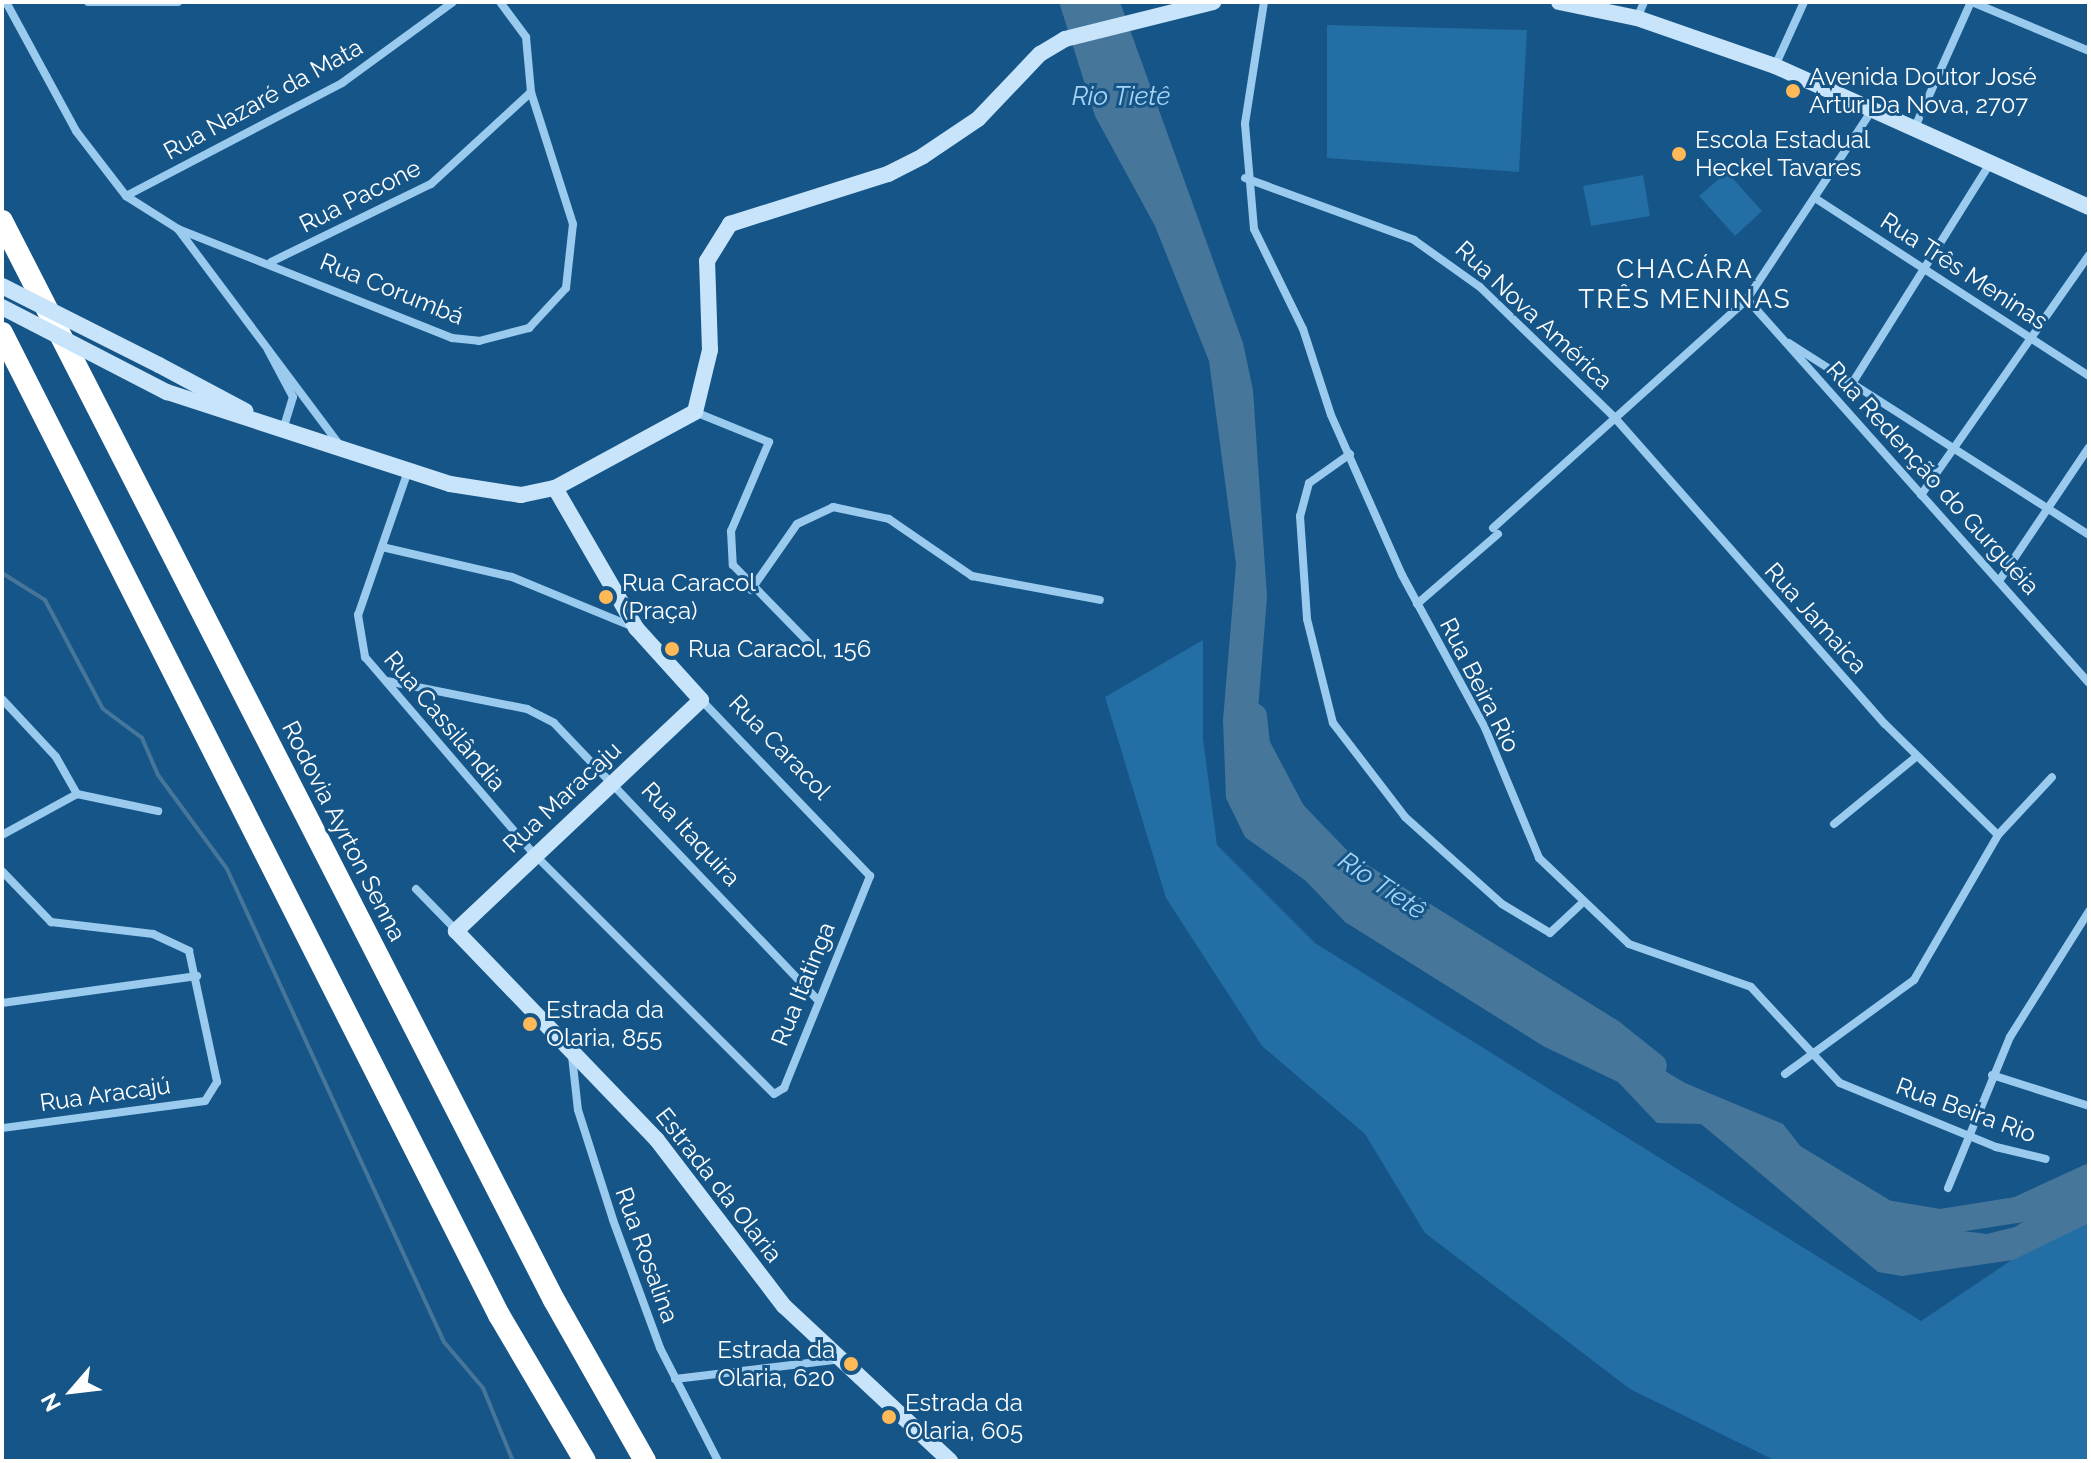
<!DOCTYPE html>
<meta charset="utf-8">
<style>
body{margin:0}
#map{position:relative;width:2091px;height:1463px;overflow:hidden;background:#155587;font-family:Raleway,sans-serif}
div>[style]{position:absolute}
.green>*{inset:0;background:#236ea4}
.water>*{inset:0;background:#47769b}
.stream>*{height:4px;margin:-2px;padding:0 2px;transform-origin:2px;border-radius:2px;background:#47769b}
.river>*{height:26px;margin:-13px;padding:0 13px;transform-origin:13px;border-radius:13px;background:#47769b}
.minor>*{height:8px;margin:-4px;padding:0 4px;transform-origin:4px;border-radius:4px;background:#9acbef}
.secondary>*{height:16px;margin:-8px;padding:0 8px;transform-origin:8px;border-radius:8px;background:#c7e4fa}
.motorway>*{height:22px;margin:-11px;padding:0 11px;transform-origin:11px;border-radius:11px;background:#fff}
.secondary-bridge>*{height:16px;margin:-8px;padding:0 8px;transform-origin:8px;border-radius:8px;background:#c7e4fa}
.dots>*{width:22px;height:22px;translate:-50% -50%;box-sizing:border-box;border:4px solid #155587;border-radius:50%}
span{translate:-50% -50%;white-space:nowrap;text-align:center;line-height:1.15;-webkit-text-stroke:6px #155587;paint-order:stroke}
.poi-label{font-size:24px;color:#fff}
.left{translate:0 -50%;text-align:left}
.right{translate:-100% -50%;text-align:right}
.street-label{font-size:24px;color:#fff}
.water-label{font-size:26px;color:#a5d4f6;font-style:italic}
.neighbourhood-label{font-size:26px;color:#fff;letter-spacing:2px}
.frame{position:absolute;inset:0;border:4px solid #fff;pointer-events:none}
.north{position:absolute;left:32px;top:1351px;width:80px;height:80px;-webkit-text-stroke:6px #155587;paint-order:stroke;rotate:242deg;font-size:22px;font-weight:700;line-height:32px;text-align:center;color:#fff}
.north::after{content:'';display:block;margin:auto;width:28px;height:36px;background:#fff;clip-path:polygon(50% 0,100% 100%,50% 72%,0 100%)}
</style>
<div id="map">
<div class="green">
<div style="clip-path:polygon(1327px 25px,1527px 30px,1519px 172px,1327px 158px)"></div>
<div style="clip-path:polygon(1727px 172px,1762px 211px,1735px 236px,1699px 196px)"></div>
<div style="clip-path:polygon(1643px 175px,1650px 216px,1591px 226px,1583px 186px)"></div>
<div style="clip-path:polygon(1203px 640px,1203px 739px,1217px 845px,1315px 943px,1921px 1321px,2089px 1208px,2089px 1461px,1776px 1461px,1630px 1389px,1425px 1233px,1365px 1134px,1262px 1046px,1166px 898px,1105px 697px)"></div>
</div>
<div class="water">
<div style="clip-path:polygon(1059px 2px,1120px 2px,1243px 343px,1253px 390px,1267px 597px,1254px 760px,1273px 800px,1307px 823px,1335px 867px,1396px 890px,1407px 917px,1685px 1083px,1783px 1124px,1827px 1180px,1897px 1223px,1987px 1234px,2015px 1227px,2089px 1178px,2089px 1223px,2013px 1260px,1902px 1276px,1878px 1272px,1701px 1124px,1657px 1123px,1618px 1082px,1543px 1046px,1345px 922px,1306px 881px,1245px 837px,1226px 798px,1223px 720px,1236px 564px,1209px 361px,1155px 226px,1095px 116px)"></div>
</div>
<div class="stream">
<div style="left:2px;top:573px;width:51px;rotate:32.1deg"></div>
<div style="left:45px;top:600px;width:123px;rotate:62deg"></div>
<div style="left:103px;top:709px;width:49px;rotate:36.6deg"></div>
<div style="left:142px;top:738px;width:40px;rotate:66.6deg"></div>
<div style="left:158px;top:775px;width:117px;rotate:53.7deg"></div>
<div style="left:227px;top:869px;width:520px;rotate:65.36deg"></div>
<div style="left:444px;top:1342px;width:60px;rotate:49.7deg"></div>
<div style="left:483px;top:1388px;width:79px;rotate:67.7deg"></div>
</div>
<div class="river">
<div style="left:1254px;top:716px;width:29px;rotate:84deg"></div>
<div style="left:1257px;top:745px;width:77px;rotate:62.1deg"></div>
<div style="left:1293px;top:813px;width:72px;rotate:46.1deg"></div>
<div style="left:1343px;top:865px;width:314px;rotate:31.9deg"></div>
<div style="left:1610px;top:1031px;width:56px;rotate:38.5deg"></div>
<div style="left:1793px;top:1157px;width:109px;rotate:31.1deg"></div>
<div style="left:1886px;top:1213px;width:55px;rotate:9.5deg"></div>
<div style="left:1940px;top:1222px;width:78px;rotate:-8.9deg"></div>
<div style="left:2017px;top:1210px;width:79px;rotate:-24.6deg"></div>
</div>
<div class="minor">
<div style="left:6px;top:2px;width:147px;rotate:61.5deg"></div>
<div style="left:76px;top:131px;width:82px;rotate:52.4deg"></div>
<div style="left:126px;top:196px;width:62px;rotate:32.4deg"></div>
<div style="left:178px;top:229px;width:269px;rotate:53.2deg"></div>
<div style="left:88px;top:2px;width:90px"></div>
<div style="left:1264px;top:2px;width:123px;rotate:98.9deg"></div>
<div style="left:1245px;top:124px;width:105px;rotate:85.1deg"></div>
<div style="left:1254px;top:229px;width:111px;rotate:63.9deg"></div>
<div style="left:1303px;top:329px;width:90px;rotate:72deg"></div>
<div style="left:1331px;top:415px;width:175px;rotate:66.1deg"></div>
<div style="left:1402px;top:575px;width:174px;rotate:61.5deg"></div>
<div style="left:1485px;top:728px;width:141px;rotate:67.4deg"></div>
<div style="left:1539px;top:858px;width:124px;rotate:43.7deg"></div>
<div style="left:1629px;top:944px;width:129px;rotate:19.4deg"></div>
<div style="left:1751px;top:987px;width:131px;rotate:47.2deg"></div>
<div style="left:1840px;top:1083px;width:169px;rotate:22.3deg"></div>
<div style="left:1996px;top:1147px;width:51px;rotate:13.5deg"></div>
<div style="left:1972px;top:2px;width:127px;rotate:22.7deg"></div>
<div style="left:1637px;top:18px;width:17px;rotate:-66deg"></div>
<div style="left:1775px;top:66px;width:70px;rotate:-65.6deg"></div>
<div style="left:1915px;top:127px;width:137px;rotate:-65.9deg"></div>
<div style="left:1245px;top:178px;width:180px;rotate:20.1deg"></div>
<div style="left:1414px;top:240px;width:81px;rotate:35.5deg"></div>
<div style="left:1480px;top:287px;width:188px;rotate:44.1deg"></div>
<div style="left:1615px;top:418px;width:408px;rotate:48.6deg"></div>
<div style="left:1885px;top:724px;width:158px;rotate:44.5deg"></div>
<div style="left:126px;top:196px;width:244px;rotate:-27.6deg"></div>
<div style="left:342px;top:83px;width:137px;rotate:-36.1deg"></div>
<div style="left:1818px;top:200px;width:323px;rotate:33deg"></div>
<div style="left:178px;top:229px;width:295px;rotate:21.7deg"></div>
<div style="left:452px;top:338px;width:27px;rotate:6deg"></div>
<div style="left:479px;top:341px;width:52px;rotate:-14.6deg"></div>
<div style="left:529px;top:328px;width:54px;rotate:-47.2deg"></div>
<div style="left:566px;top:288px;width:64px;rotate:-83.8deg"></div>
<div style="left:573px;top:224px;width:139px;rotate:-107.7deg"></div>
<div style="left:531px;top:92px;width:55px;rotate:-95.2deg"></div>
<div style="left:526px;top:37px;width:44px;rotate:-126.6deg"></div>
<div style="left:271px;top:262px;width:178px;rotate:-26deg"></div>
<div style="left:431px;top:184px;width:136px;rotate:-42.6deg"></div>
<div style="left:1747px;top:299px;width:514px;rotate:48.31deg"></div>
<div style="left:1789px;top:343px;width:356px;rotate:32.6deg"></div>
<div style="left:268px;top:350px;width:53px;rotate:62deg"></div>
<div style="left:293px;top:397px;width:31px;rotate:107deg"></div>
<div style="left:1853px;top:382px;width:260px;rotate:-57.9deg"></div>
<div style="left:695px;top:412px;width:80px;rotate:22.1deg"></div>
<div style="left:769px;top:442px;width:97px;rotate:113.1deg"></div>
<div style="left:731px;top:531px;width:34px;rotate:87deg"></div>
<div style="left:733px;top:565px;width:110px;rotate:45.7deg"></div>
<div style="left:1350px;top:454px;width:50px;rotate:144.7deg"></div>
<div style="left:1309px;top:483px;width:34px;rotate:105deg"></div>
<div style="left:1300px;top:516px;width:103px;rotate:86.1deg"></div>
<div style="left:1307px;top:619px;width:107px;rotate:76deg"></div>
<div style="left:1333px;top:723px;width:118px;rotate:52.5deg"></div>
<div style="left:1405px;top:817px;width:130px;rotate:41.9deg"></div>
<div style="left:1502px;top:904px;width:56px;rotate:31.1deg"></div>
<div style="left:1550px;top:933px;width:42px;rotate:-43.1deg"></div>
<div style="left:408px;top:471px;width:152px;rotate:109.1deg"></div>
<div style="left:358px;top:615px;width:43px;rotate:80.5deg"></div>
<div style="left:365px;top:657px;width:260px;rotate:49.4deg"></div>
<div style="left:534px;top:854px;width:339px;rotate:45deg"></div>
<div style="left:774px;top:1094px;width:12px;rotate:-31deg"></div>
<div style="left:784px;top:1088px;width:229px;rotate:-67.9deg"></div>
<div style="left:870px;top:876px;width:244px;rotate:-133.8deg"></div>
<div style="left:1921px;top:495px;width:293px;rotate:-55deg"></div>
<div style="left:1493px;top:528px;width:342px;rotate:-42deg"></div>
<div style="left:1747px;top:299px;width:227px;rotate:-56.5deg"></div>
<div style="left:382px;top:547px;width:133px;rotate:13deg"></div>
<div style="left:512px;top:577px;width:129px;rotate:22.4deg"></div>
<div style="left:1999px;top:581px;width:161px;rotate:-56.1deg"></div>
<div style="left:751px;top:590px;width:80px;rotate:-55.1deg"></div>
<div style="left:797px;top:524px;width:40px;rotate:-25deg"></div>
<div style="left:833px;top:507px;width:57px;rotate:12.1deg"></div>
<div style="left:889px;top:519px;width:101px;rotate:34.5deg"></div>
<div style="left:972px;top:576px;width:130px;rotate:10.6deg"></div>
<div style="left:1417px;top:604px;width:107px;rotate:-40.8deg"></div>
<div style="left:387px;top:681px;width:143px;rotate:11.3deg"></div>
<div style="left:527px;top:709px;width:30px;rotate:27deg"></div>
<div style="left:554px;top:723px;width:381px;rotate:46.4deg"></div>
<div style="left:2px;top:699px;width:79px;rotate:47deg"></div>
<div style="left:56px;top:757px;width:43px;rotate:60.4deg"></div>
<div style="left:1834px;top:824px;width:107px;rotate:-39.3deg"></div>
<div style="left:2px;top:835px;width:85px;rotate:-28.7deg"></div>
<div style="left:77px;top:794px;width:83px;rotate:11.9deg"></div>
<div style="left:2px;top:871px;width:71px;rotate:46.1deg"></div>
<div style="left:51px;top:922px;width:103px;rotate:6.7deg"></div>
<div style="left:153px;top:934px;width:40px;rotate:25deg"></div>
<div style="left:189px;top:951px;width:134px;rotate:77.9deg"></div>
<div style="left:217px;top:1082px;width:22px;rotate:122deg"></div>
<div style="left:205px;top:1101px;width:205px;rotate:172.4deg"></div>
<div style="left:416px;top:889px;width:57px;rotate:45.7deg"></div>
<div style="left:2px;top:1003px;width:197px;rotate:-7.9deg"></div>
<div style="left:572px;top:1056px;width:54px;rotate:83.7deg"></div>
<div style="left:578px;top:1110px;width:115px;rotate:72.3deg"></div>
<div style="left:613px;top:1220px;width:136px;rotate:69.8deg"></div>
<div style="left:660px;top:1348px;width:127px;rotate:62.8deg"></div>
<div style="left:1785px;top:1074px;width:160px;rotate:-36.1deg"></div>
<div style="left:1914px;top:980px;width:168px;rotate:-59.9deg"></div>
<div style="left:1998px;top:835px;width:79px;rotate:-47deg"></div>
<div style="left:1992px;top:1075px;width:102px;rotate:17.7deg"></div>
<div style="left:1948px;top:1188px;width:163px;rotate:-67.7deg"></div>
<div style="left:2010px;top:1037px;width:149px;rotate:-57.9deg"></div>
<div style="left:675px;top:1379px;width:160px;rotate:-6.8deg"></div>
</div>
<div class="secondary">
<div style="left:1559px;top:2px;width:80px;rotate:11.6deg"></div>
<div style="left:1637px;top:18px;width:146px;rotate:19.2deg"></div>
<div style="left:1775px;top:66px;width:344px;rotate:24.2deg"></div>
<div style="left:159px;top:365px;width:98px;rotate:28.1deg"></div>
<div style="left:167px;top:392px;width:298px;rotate:18deg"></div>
<div style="left:450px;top:484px;width:72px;rotate:8.8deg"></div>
<div style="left:521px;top:495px;width:35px;rotate:-12deg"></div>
<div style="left:555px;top:488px;width:159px;rotate:-28.5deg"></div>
<div style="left:695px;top:412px;width:64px;rotate:-76.4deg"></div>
<div style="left:710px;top:350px;width:89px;rotate:-91.9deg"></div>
<div style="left:707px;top:261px;width:44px;rotate:-58.1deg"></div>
<div style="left:730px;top:224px;width:166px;rotate:-17.6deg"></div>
<div style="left:888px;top:174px;width:39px;rotate:-27deg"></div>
<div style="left:923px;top:156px;width:66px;rotate:-33.9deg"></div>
<div style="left:978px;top:119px;width:90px;rotate:-46.4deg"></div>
<div style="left:1040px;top:54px;width:29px;rotate:-31deg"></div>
<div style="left:1065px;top:39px;width:153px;rotate:-14deg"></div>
<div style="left:555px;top:488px;width:162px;rotate:59.9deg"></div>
<div style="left:636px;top:628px;width:97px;rotate:47.9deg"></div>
<div style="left:701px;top:700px;width:337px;rotate:136.7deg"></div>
<div style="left:456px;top:931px;width:290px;rotate:46.1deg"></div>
<div style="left:657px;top:1140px;width:209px;rotate:52.6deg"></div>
<div style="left:784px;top:1306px;width:227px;rotate:43deg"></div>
</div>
<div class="motorway">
<div style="left:2px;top:221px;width:1212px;rotate:62.91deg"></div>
<div style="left:554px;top:1300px;width:185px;rotate:60.5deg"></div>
<div style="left:2px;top:333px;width:1101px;rotate:63.16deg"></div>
<div style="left:499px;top:1315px;width:169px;rotate:59.5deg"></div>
</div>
<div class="secondary-bridge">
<div style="left:2px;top:286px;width:176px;rotate:26.7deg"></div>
<div style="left:2px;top:307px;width:186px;rotate:27.3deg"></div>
</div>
<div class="dots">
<div style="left:1793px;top:91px;background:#ffb957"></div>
<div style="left:1679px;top:154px;background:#ffb957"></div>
<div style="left:606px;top:597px;background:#ffb957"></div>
<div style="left:672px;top:649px;background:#ffb957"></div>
<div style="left:530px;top:1024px;background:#ffb957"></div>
<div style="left:851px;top:1364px;background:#ffb957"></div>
<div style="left:889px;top:1417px;background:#ffb957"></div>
</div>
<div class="poi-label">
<span class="left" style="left:1809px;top:91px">Avenida Doutor José<br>Artur Da Nova, 2707</span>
<span class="left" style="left:1695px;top:154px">Escola Estadual<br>Heckel Tavares</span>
<span class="left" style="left:622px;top:597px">Rua Caracol<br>(Praça)</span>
<span class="left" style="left:688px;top:649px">Rua Caracol, 156</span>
<span class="left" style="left:546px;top:1024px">Estrada da<br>Olaria, 855</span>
<span class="right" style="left:835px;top:1364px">Estrada da<br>Olaria, 620</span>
<span class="left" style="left:905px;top:1417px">Estrada da<br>Olaria, 605</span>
</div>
<div class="street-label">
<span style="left:263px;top:99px;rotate:-29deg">Rua Nazaré da Mata</span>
<span style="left:360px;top:196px;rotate:-27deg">Rua Pacone</span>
<span style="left:1964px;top:271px;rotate:33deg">Rua Três Meninas</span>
<span style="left:392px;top:289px;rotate:22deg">Rua Corumbá</span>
<span style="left:1534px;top:315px;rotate:43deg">Rua Nova América</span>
<span style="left:1933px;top:478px;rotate:48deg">Rua Redenção do Gurguéia</span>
<span style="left:1816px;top:618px;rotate:48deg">Rua Jamaica</span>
<span style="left:1480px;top:685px;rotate:63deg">Rua Beira Rio</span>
<span style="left:445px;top:721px;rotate:50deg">Rua Cassilândia</span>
<span style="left:780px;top:747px;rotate:46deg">Rua Caracol</span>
<span style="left:562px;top:797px;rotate:-43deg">Rua Maracaju</span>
<span style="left:344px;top:831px;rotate:63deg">Rodovia Ayrton Senna</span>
<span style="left:691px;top:834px;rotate:47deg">Rua Itaquira</span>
<span style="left:803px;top:984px;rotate:-68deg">Rua Itatinga</span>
<span style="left:105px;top:1094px;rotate:-8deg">Rua Aracajú</span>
<span style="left:1966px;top:1110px;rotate:20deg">Rua Beira Rio</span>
<span style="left:719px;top:1185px;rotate:52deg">Estrada da Olaria</span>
<span style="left:647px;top:1255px;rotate:70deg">Rua Rosalina</span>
</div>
<div class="water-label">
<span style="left:1121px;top:97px">Rio Tietê</span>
<span style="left:1382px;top:886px;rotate:34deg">Rio Tietê</span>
</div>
<div class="neighbourhood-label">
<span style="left:1685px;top:285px">CHACÁRA<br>TRÊS MENINAS</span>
</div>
<div class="frame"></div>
<div class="north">N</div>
</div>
